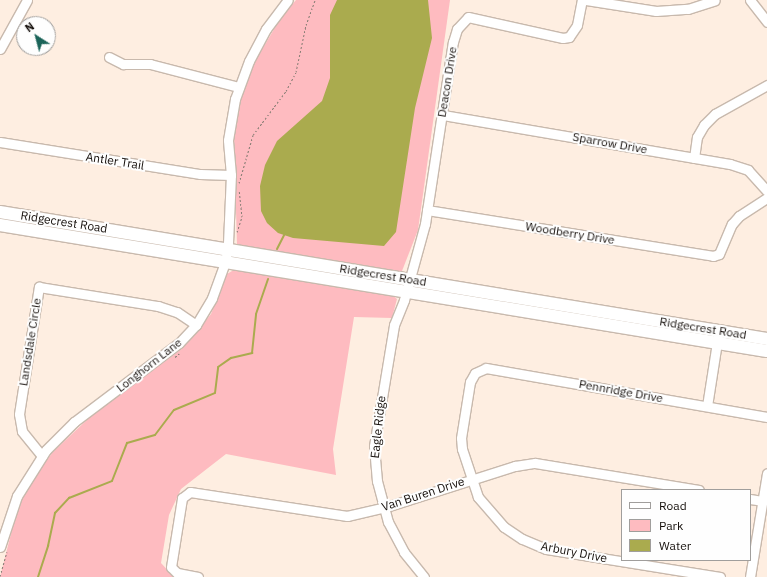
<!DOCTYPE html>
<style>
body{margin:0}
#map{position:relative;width:767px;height:577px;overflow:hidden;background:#feeee1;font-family:"IBM Plex Sans",sans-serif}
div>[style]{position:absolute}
.green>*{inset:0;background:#febbc0}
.water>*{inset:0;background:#aaab4e}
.stream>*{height:2px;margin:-1px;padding:0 1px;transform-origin:1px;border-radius:1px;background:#aaab4e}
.path>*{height:1px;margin-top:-0.5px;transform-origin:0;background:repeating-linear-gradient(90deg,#867c73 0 2px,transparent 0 4px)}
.roads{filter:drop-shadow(1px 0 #c8b9ad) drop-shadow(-1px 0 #c8b9ad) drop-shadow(0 1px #c8b9ad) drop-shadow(0 -1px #c8b9ad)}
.minor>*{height:9px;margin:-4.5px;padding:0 4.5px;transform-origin:4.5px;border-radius:4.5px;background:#fff}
.major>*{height:12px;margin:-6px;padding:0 6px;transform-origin:6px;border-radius:6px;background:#fff}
span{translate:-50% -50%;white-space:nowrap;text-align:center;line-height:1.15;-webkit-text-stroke:4px #fefefe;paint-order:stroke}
.street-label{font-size:12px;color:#140e0a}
.legend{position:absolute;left:621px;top:489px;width:130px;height:72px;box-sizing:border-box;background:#fefefe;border:1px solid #a09e9c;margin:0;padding:5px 7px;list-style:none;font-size:12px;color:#140e0a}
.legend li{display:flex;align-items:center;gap:8px;height:20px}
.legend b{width:20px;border:1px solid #a09e9c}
.north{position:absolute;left:16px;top:16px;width:40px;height:40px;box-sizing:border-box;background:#fefefe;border:1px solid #a09e9c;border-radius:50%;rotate:324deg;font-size:11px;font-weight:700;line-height:16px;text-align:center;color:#140e0a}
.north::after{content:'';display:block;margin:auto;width:14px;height:18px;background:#1b6459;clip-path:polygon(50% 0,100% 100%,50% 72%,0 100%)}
</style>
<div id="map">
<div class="green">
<div style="clip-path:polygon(296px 0,450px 0,418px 230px,402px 271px,398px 274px,237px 246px,234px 137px,239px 104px,251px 68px,280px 19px)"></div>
<div style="clip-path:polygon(237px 268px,390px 293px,397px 299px,392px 318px,354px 317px,333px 449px,336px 475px,226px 454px,181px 489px,169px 515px,161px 563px,174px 577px,0 577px,17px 510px,33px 478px,53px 452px,91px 416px,183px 348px,211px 314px,227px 274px)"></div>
</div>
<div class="water">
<div style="clip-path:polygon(337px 0,428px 0,432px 38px,415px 108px,396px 232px,384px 246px,293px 238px,278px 233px,267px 223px,261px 211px,260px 186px,265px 165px,277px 141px,322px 101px,330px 78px,330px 15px)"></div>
</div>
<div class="stream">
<div style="left:277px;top:249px;width:16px;rotate:-63deg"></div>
<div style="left:38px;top:577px;width:33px;rotate:-72deg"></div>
<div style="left:48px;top:546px;width:34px;rotate:-78deg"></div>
<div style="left:55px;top:513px;width:21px;rotate:-47deg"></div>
<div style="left:69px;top:498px;width:46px;rotate:-21.6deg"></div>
<div style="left:112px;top:481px;width:41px;rotate:-68.5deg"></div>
<div style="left:127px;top:443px;width:29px;rotate:-16deg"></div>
<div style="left:155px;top:435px;width:31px;rotate:-53deg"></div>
<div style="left:174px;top:410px;width:44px;rotate:-22.5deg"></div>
<div style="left:215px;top:393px;width:26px;rotate:-83deg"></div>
<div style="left:218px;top:367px;width:16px;rotate:-35deg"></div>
<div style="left:231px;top:358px;width:22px;rotate:-13deg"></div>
<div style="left:252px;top:353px;width:39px;rotate:-84deg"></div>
<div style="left:256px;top:314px;width:37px;rotate:-71deg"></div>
</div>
<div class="path">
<div style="left:239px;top:183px;width:50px;rotate:-73.7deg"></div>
<div style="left:253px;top:135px;width:55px;rotate:-53.1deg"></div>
<div style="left:286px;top:91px;width:21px;rotate:-62deg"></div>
<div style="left:296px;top:72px;width:48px;rotate:-78deg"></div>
<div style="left:306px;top:25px;width:27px;rotate:-70deg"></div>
<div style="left:237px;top:232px;width:16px;rotate:-72deg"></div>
<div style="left:242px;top:217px;width:27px;rotate:-96deg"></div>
<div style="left:175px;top:357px;width:6px;rotate:-39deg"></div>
<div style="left:0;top:576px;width:25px;rotate:-74deg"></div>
</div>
<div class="roads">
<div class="minor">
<div style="left:586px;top:0;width:71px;rotate:8.9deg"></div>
<div style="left:656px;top:11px;width:32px;rotate:-4deg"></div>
<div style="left:688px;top:9px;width:28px;rotate:-18deg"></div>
<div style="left:750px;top:0;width:28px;rotate:52deg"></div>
<div style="left:0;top:49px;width:56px;rotate:-61.1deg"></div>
<div style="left:109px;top:57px;width:16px;rotate:27deg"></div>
<div style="left:123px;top:64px;width:27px"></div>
<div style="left:150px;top:64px;width:92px;rotate:14.5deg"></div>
<div style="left:443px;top:115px;width:291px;rotate:9.7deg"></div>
<div style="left:730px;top:164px;width:19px;rotate:18deg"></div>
<div style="left:748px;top:170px;width:28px;rotate:48deg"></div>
<div style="left:0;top:142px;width:203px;rotate:9.1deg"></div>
<div style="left:200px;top:174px;width:31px;rotate:2deg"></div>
<div style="left:694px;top:158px;width:21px;rotate:-82deg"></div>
<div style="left:697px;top:137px;width:14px;rotate:-60deg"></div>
<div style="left:704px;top:125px;width:16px;rotate:-45deg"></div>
<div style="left:715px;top:114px;width:60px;rotate:-29.1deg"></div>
<div style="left:427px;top:210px;width:290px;rotate:9.1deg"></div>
<div style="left:713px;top:256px;width:6px;rotate:-18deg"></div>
<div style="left:719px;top:254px;width:33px;rotate:-67deg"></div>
<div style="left:732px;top:224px;width:11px;rotate:-49deg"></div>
<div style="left:739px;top:216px;width:33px;rotate:-33deg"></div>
<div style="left:707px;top:406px;width:71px;rotate:-81.1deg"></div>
<div style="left:42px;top:456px;width:32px;rotate:-129deg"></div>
<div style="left:22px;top:431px;width:17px;rotate:-100deg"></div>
<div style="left:19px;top:414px;width:129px;rotate:-81.1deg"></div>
<div style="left:39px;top:287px;width:121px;rotate:9.1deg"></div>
<div style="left:158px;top:306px;width:20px;rotate:18deg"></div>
<div style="left:177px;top:312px;width:23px;rotate:34deg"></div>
<div style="left:750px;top:499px;width:12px;rotate:9deg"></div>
<div style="left:0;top:547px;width:54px;rotate:-71.6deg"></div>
<div style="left:17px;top:496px;width:54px;rotate:-57.8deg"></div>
<div style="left:46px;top:450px;width:40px;rotate:-45deg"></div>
<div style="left:74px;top:422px;width:131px;rotate:-37deg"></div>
<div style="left:179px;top:343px;width:25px;rotate:-47deg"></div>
<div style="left:196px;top:325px;width:31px;rotate:-59deg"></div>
<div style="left:212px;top:298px;width:37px;rotate:-70deg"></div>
<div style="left:225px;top:263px;width:20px;rotate:-81deg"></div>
<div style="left:228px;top:243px;width:68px;rotate:-87.5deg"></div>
<div style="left:231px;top:175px;width:35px;rotate:-95deg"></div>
<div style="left:228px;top:140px;width:42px;rotate:-80.3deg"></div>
<div style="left:235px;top:99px;width:40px;rotate:-69.8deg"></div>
<div style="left:249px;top:61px;width:36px;rotate:-62deg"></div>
<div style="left:266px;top:29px;width:36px;rotate:-53deg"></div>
<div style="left:198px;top:577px;width:21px;rotate:-169deg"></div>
<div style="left:177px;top:573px;width:8px;rotate:-135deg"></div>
<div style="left:171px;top:567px;width:70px;rotate:-80.9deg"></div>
<div style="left:182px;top:498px;width:10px;rotate:-37deg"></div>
<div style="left:190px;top:492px;width:159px;rotate:8.7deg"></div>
<div style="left:347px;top:516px;width:37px;rotate:-13deg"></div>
<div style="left:383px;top:508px;width:139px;rotate:-17.7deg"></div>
<div style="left:515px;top:466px;width:20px;rotate:-9deg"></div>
<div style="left:535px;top:463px;width:166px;rotate:9.3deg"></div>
<div style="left:424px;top:577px;width:32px;rotate:-129deg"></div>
<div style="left:404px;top:552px;width:34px;rotate:-118deg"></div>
<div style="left:388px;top:522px;width:42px;rotate:-105deg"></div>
<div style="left:377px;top:481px;width:35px;rotate:-95deg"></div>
<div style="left:374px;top:446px;width:123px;rotate:-80.6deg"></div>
<div style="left:394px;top:325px;width:27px;rotate:-68deg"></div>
<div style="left:404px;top:300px;width:79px;rotate:-74.6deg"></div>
<div style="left:425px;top:224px;width:184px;rotate:-81.3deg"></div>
<div style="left:453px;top:42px;width:14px;rotate:-73deg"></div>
<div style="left:457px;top:29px;width:16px;rotate:-47deg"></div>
<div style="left:468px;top:17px;width:97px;rotate:12.5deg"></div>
<div style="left:563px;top:38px;width:6px;rotate:-9deg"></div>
<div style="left:569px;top:37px;width:14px;rotate:-56deg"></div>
<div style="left:577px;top:25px;width:25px;rotate:-79deg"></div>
<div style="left:720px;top:577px;width:176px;rotate:-170.9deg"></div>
<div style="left:546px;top:549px;width:26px;rotate:-157deg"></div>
<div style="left:522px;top:539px;width:22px;rotate:-146deg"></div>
<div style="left:504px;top:527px;width:40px;rotate:-131deg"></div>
<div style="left:478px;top:497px;width:51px;rotate:-108.4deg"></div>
<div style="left:462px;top:449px;width:11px;rotate:-95deg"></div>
<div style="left:461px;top:438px;width:57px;rotate:-80.9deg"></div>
<div style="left:470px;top:382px;width:10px;rotate:-61deg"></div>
<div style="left:475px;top:373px;width:12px;rotate:-24deg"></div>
<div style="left:486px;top:368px;width:285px;rotate:9.9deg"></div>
<div style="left:750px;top:577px;width:105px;rotate:-80.7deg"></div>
</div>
<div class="major">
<div style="left:0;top:212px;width:777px;rotate:9.4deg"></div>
<div style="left:0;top:225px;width:777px;rotate:9.33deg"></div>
</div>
</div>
<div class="street-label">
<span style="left:447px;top:82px;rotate:-81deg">Deacon Drive</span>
<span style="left:610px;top:143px;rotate:10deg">Sparrow Drive</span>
<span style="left:115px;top:161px;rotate:9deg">Antler Trail</span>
<span style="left:64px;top:222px;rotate:9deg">Ridgecrest Road</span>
<span style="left:570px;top:233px;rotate:9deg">Woodberry Drive</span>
<span style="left:383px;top:275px;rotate:9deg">Ridgecrest Road</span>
<span style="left:703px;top:328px;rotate:9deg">Ridgecrest Road</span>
<span style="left:30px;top:342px;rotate:-81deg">Landsdale Circle</span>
<span style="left:149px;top:365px;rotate:-38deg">Longhorn Lane</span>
<span style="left:621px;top:391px;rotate:10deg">Pennridge Drive</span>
<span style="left:378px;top:427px;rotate:-84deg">Eagle Ridge</span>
<span style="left:423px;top:494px;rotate:-18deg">Van Buren Drive</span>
<span style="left:574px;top:552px;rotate:11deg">Arbury Drive</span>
</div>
<ul class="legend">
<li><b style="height:5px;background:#fff"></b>Road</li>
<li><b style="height:11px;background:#febbc0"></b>Park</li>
<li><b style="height:11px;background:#aaab4e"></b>Water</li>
</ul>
<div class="north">N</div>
</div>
